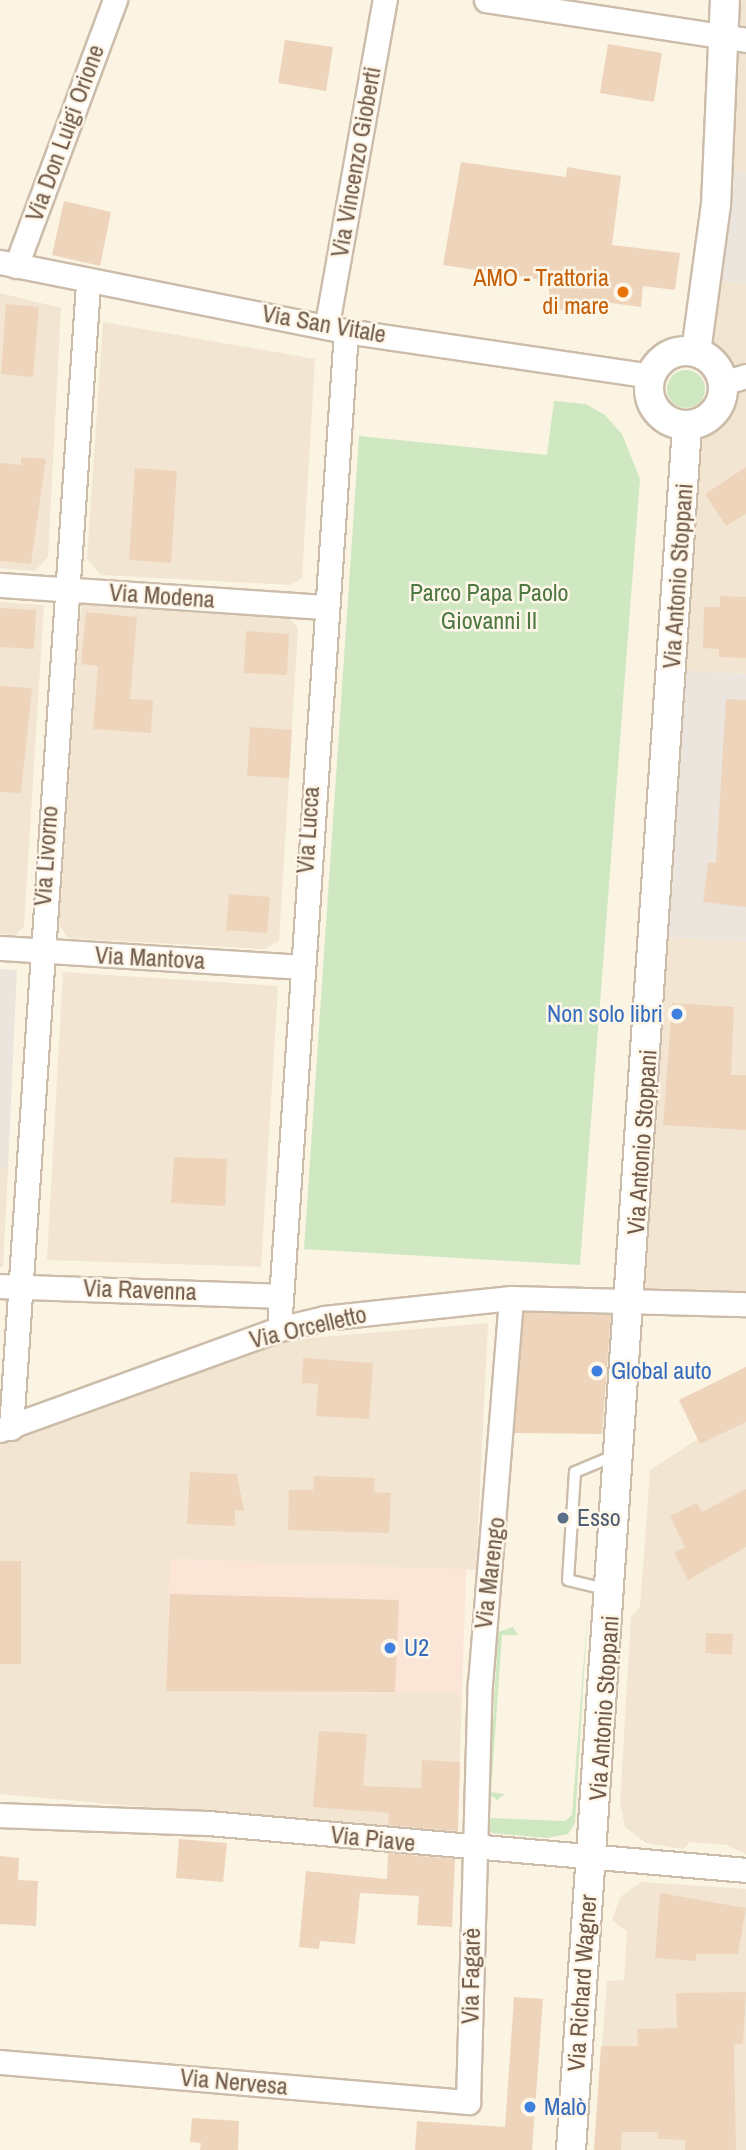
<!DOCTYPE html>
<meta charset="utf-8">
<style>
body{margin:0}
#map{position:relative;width:746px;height:2150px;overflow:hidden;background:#fbf4e3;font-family:"Archivo Narrow",sans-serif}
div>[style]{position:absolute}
.residential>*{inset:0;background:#f2e6d2}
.commercial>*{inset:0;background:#fbe5d7}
.industrial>*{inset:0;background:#ebe5de}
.green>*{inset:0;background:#cfe8c2}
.round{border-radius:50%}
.building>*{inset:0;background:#efd4bc}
.roads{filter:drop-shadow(2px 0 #ccbcaa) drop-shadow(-2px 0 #ccbcaa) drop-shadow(0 2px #ccbcaa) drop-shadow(0 -2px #ccbcaa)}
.service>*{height:10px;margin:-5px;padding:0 5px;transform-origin:5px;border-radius:5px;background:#fff}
.minor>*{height:23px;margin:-11.5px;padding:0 11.5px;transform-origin:11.5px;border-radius:11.5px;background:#fff}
.tertiary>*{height:28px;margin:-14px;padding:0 14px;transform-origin:14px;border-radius:14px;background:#fff}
.tertiary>.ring{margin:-14px;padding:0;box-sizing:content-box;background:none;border:28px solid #fff;border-radius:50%}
.dots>*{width:19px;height:19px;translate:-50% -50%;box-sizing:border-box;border:4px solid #fef7e9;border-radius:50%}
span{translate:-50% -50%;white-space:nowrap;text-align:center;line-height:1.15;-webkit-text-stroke:5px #fef7e9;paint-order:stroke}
.street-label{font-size:24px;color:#725b4a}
.food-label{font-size:24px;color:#c56008}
.right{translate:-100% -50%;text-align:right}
.park-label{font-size:24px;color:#4e7842}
.shop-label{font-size:24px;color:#366cbe}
.left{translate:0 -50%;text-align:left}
.service-label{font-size:24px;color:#4e5e75}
</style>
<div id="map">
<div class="residential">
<div style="clip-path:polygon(727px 0,746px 0,746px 173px,720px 170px)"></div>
<div style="clip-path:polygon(708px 280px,746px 283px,746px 373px,724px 378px,709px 354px)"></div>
<div style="clip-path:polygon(0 293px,61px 308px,48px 557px,35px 571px,0 568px)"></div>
<div style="clip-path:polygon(103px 322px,315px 359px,302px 578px,290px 585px,101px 575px,87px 559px)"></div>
<div style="clip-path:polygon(746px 378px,746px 674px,675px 670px,697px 426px,716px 414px,726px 384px)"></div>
<div style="clip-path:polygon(0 602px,44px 605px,24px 926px,16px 935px,0 934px)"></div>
<div style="clip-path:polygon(81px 604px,288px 616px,298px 628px,279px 941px,265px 949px,68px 938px,59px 925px)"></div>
<div style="clip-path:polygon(658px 936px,746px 942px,746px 1297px,639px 1295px)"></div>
<div style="clip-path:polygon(63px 972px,278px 986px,261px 1267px,47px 1260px)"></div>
<div style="clip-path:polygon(0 1168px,8px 1169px,3px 1267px,0 1267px)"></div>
<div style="clip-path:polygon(488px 1323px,476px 1570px,170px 1559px,170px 1594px,395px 1692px,462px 1694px,457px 1835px,0 1794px,0 1443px,286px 1340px)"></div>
<div style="clip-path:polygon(746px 1367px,746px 1854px,726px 1845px,690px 1842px,683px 1849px,646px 1843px,625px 1827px,620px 1803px,631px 1617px,640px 1607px,650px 1470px,698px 1439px,679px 1400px)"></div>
<div style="clip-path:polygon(641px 1882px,746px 1889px,746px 2150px,594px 2150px,607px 1981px,624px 1980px,627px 1932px,612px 1920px,620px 1897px)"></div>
</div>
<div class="commercial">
<div style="clip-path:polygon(170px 1559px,466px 1569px,462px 1694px,166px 1691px)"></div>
</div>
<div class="industrial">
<div style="clip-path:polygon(720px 170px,746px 173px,746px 283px,708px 280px)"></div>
<div style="clip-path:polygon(675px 670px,746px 674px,746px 942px,658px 936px)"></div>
<div style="clip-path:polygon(0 969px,17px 970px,8px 1169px,0 1168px)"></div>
</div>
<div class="green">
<div class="round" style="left:667px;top:370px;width:38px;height:38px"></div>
<div style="clip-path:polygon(554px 401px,586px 404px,605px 415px,622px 434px,640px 479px,580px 1265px,304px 1249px,359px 436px,547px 455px)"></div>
<div style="clip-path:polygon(588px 1605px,575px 1823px,568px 1834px,547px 1838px,492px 1833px,487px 1828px,491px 1818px,565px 1821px,572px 1815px)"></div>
<div style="clip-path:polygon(513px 1627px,518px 1635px,502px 1635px,491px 1792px,505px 1794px,497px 1800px,489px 1794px,498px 1632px)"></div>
</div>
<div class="building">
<div style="clip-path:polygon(285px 40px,333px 47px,326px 91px,278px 83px)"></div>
<div style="clip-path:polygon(608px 44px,662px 53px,654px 102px,600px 93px)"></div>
<div style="clip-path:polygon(461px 162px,566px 177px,567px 167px,621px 176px,612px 245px,680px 253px,675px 290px,643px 286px,641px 307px,588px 300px,587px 312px,549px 309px,549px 281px,443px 265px)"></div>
<div style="clip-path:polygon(64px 201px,111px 212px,100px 266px,52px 255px)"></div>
<div style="clip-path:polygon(6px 304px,39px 307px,33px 377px,1px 374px)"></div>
<div style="clip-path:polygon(21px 457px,46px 459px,31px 564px,0 561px,0 463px,21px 465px)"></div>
<div style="clip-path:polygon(746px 467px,746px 514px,726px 526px,705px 494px)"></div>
<div style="clip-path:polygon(135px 468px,177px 471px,171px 563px,129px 560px)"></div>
<div style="clip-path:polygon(720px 596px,746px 597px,746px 658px,719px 657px,719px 649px,703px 648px,704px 607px,720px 607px)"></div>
<div style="clip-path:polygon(0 608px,36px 610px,34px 649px,0 647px)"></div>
<div style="clip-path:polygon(86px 612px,137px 617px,130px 699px,153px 700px,151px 733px,93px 729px,98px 666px,81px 664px)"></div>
<div style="clip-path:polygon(246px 631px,289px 634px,287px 675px,244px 673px)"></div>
<div style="clip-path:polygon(0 686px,32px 688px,21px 793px,0 792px)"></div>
<div style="clip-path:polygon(726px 699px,746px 700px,746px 907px,703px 902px,708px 862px,716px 863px)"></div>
<div style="clip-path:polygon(250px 727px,292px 730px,289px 778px,247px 776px)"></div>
<div style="clip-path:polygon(229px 894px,270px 897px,267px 933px,226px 930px)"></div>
<div style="clip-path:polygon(672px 1003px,734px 1007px,731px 1075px,746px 1075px,746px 1130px,663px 1125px)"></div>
<div style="clip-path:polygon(174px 1157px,227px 1159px,225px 1206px,171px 1203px)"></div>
<div style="clip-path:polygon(524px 1312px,611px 1315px,602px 1434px,514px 1433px)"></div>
<div style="clip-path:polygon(303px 1358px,373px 1363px,369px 1419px,316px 1416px,318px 1384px,302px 1383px)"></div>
<div style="clip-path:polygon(746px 1367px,746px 1422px,700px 1444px,679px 1400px)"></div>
<div style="clip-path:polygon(190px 1472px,237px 1474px,244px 1511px,235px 1510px,235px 1526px,187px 1524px)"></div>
<div style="clip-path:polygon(314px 1476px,375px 1478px,374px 1492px,391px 1493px,389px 1533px,288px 1530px,289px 1490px,313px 1490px)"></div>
<div style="clip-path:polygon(746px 1489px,746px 1547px,688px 1580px,674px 1553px,685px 1547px,670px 1516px,697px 1503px,702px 1512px)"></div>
<div style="clip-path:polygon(0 1561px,21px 1561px,21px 1664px,0 1664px)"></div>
<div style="clip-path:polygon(170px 1594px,399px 1600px,395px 1692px,166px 1691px)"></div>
<div style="clip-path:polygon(706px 1633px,733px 1634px,732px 1655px,705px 1653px)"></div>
<div style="clip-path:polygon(319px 1731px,367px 1734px,363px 1786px,421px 1788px,422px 1760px,460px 1762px,458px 1831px,388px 1825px,389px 1813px,313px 1807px)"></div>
<div style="clip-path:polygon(179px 1839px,227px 1843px,223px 1882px,176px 1878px)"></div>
<div style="clip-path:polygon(388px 1853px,455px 1859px,452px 1927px,417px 1925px,419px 1896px,360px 1893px,355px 1944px,320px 1941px,319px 1949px,299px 1947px,306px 1871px,387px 1879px)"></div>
<div style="clip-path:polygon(0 1856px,19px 1858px,18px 1880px,38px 1881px,36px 1926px,0 1924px)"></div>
<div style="clip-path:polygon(660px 1893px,746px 1908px,738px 1954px,696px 1954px,696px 1961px,655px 1958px)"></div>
<div style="clip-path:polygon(746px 1992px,743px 2044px,734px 2044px,736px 2150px,685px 2150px,685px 2140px,658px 2139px,658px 2132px,622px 2132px,621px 2150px,594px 2150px,601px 2046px,638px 2046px,637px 2029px,677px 2028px,676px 1993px)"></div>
<div style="clip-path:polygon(514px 1997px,543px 1999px,532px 2150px,415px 2150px,417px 2121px,505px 2127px)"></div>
<div style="clip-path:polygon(192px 2118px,239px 2121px,238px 2150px,200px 2150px,201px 2143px,190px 2142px)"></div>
</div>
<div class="roads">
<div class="service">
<div style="left:609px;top:1590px;width:42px;rotate:-166.3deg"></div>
<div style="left:568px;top:1580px;width:108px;rotate:-86.3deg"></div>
<div style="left:575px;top:1472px;width:44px;rotate:-22.5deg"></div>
</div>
<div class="minor">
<div style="left:486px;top:0;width:263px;rotate:8.7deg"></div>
<div style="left:0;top:262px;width:353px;rotate:11.3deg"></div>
<div style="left:346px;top:331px;width:308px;rotate:8.4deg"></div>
<div style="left:16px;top:266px;width:284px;rotate:-69.6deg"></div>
<div style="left:327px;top:324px;width:329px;rotate:-79.9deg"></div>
<div style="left:723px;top:383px;width:24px;rotate:-17deg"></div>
<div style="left:0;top:585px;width:324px;rotate:3.9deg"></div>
<div style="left:0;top:948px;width:300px;rotate:3.6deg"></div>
<div style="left:0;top:1286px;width:280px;rotate:2deg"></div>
<div style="left:279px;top:1329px;width:1000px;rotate:-86.16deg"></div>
<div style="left:11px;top:1428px;width:1147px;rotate:-86.15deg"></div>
<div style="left:0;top:1430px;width:297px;rotate:-19.9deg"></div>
<div style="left:279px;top:1329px;width:46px;rotate:-13.7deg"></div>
<div style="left:324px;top:1318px;width:188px;rotate:-6.1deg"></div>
<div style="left:511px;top:1298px;width:235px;rotate:1.5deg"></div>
<div style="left:0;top:1815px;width:208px;rotate:2.2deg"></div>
<div style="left:208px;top:1823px;width:540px;rotate:4.99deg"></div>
<div style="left:0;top:2062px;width:470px;rotate:4.9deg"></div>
<div style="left:468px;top:2102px;width:418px;rotate:-88.4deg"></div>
<div style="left:480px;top:1684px;width:387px;rotate:-85.4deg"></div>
</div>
<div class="tertiary">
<div class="ring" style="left:649px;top:351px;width:46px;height:46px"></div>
<div style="left:696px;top:352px;width:148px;rotate:-82.3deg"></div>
<div style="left:716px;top:205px;width:205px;rotate:-87.5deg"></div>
<div style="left:571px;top:2150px;width:1729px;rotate:-86.15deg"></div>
</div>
</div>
<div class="dots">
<div style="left:623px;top:292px;background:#e8710a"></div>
<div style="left:677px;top:1014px;background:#3f7fe0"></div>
<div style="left:597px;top:1371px;background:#3f7fe0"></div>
<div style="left:563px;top:1518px;background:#5c6f8a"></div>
<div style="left:390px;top:1648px;background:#3f7fe0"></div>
<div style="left:530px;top:2107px;background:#3f7fe0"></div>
</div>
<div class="street-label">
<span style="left:65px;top:133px;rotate:-70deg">Via Don Luigi Orione</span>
<span style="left:356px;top:162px;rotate:-80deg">Via Vincenzo Gioberti</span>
<span style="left:324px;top:324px;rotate:10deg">Via San Vitale</span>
<span style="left:678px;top:576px;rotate:-86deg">Via Antonio Stoppani</span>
<span style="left:162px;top:596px;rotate:4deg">Via Modena</span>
<span style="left:308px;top:830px;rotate:-86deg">Via Lucca</span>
<span style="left:46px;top:856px;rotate:-86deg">Via Livorno</span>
<span style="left:150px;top:958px;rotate:3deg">Via Mantova</span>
<span style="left:642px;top:1142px;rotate:-86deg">Via Antonio Stoppani</span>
<span style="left:140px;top:1290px;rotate:2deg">Via Ravenna</span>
<span style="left:308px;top:1327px;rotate:-13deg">Via Orcelletto</span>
<span style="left:490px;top:1573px;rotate:-83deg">Via Marengo</span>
<span style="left:604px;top:1708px;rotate:-86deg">Via Antonio Stoppani</span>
<span style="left:373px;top:1839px;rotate:6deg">Via Piave</span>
<span style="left:471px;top:1976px;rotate:-89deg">Via Fagarè</span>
<span style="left:582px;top:1983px;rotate:-86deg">Via Richard Wagner</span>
<span style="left:234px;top:2082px;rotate:5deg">Via Nervesa</span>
</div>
<div class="food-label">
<span class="right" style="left:609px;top:292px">AMO - Trattoria<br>di mare</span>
</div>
<div class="park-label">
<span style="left:489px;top:607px">Parco Papa Paolo<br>Giovanni II</span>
</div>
<div class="shop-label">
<span class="right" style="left:663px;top:1014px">Non solo libri</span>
<span class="left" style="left:611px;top:1371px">Global auto</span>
<span class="left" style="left:404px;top:1648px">U2</span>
<span class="left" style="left:544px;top:2107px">Malò</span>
</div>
<div class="service-label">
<span class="left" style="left:577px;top:1518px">Esso</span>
</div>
</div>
